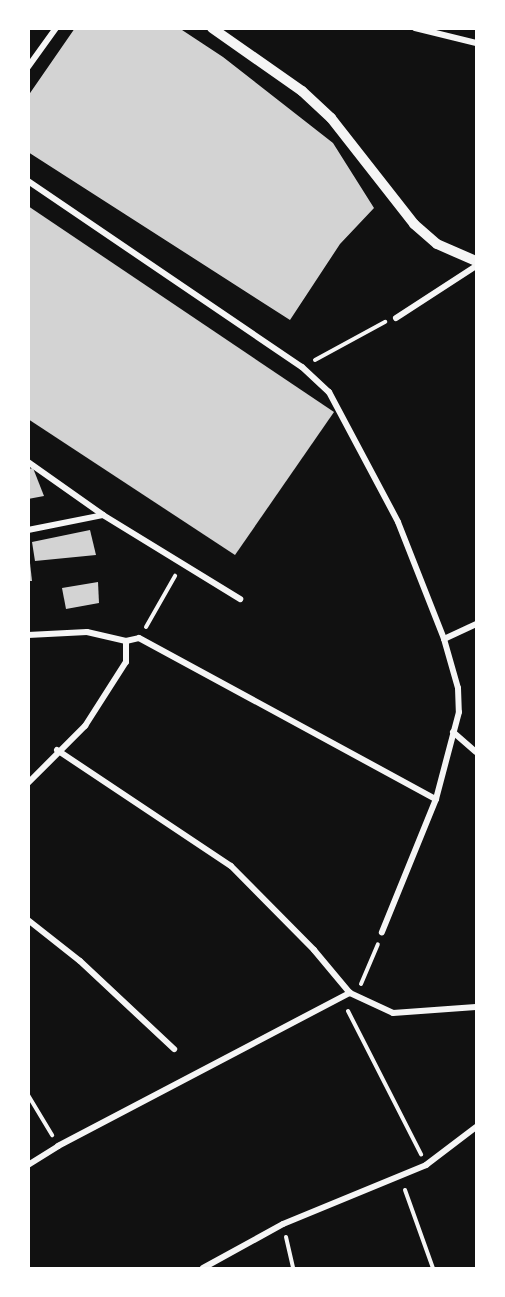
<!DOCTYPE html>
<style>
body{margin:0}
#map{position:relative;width:505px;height:1297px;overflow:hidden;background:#111;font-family:"Varela Round",sans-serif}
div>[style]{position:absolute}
.building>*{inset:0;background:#d3d3d3}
.path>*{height:4px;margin:-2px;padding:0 2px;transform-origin:2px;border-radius:2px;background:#f5f5f5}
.minor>*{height:6px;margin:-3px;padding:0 3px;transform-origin:3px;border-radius:3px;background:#f5f5f5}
.tertiary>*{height:10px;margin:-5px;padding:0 5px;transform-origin:5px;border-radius:5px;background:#f5f5f5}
span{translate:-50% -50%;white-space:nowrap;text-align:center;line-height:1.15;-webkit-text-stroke:6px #fff;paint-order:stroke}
.frame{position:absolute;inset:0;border:30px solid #fff;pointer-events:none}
</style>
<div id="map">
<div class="building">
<div style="clip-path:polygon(75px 28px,179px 28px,223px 57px,333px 143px,374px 208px,340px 244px,290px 320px,28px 152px,28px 96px)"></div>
<div style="clip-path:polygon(28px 206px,334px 412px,235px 555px,28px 419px)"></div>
<div style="clip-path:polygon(33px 468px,44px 496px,28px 499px,28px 469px)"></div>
<div style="clip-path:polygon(90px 530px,96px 555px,35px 561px,32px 542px)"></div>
<div style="clip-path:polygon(28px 563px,30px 563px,32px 581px,28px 581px)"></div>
<div style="clip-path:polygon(98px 582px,99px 603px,66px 609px,62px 588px)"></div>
</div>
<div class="path">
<div style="left:315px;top:360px;width:80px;rotate:-28.5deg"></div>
<div style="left:146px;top:627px;width:59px;rotate:-60.4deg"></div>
<div style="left:361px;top:984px;width:43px;rotate:-67deg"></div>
<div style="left:348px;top:1011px;width:161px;rotate:63deg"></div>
<div style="left:28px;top:1095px;width:47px;rotate:59deg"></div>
<div style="left:405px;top:1190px;width:83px;rotate:70.3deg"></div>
<div style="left:286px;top:1237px;width:32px;rotate:77deg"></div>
</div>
<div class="minor">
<div style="left:415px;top:28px;width:63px;rotate:13.8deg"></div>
<div style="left:28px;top:67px;width:48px;rotate:-54.3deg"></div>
<div style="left:28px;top:181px;width:331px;rotate:34.2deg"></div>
<div style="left:302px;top:367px;width:37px;rotate:43deg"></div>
<div style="left:329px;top:392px;width:147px;rotate:62deg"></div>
<div style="left:398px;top:522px;width:126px;rotate:68.5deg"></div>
<div style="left:444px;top:639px;width:51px;rotate:74.1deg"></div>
<div style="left:458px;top:688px;width:24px;rotate:88deg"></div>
<div style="left:459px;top:712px;width:90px;rotate:104.8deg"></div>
<div style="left:436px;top:799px;width:144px;rotate:112.1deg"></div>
<div style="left:396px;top:318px;width:95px;rotate:-33deg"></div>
<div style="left:28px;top:462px;width:92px;rotate:35.2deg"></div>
<div style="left:103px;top:515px;width:161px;rotate:31.5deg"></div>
<div style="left:28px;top:530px;width:76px;rotate:-11.3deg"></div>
<div style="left:28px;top:635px;width:59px;rotate:-2.9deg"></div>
<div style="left:87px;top:632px;width:40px;rotate:13deg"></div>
<div style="left:126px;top:641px;width:13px;rotate:-13deg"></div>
<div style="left:139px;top:638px;width:338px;rotate:28.5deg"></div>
<div style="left:444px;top:639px;width:35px;rotate:-25deg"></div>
<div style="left:453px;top:732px;width:30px;rotate:41deg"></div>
<div style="left:57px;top:750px;width:209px;rotate:33.7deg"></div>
<div style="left:231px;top:866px;width:118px;rotate:45.3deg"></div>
<div style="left:314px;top:950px;width:56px;rotate:50.1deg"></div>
<div style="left:350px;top:993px;width:47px;rotate:24.9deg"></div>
<div style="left:393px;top:1013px;width:83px;rotate:-4.1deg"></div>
<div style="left:28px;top:783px;width:81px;rotate:-45deg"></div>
<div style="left:85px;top:726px;width:76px;rotate:-57.4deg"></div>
<div style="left:126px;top:662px;width:21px;rotate:-90deg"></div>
<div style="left:28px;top:920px;width:66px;rotate:38.3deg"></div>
<div style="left:80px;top:961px;width:129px;rotate:43.1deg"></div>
<div style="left:28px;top:1165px;width:36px;rotate:-32deg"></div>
<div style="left:58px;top:1146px;width:330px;rotate:-27.7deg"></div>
<div style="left:203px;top:1268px;width:91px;rotate:-28.8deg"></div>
<div style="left:283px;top:1224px;width:155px;rotate:-22.4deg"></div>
<div style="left:426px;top:1165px;width:63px;rotate:-37.2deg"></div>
</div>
<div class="tertiary">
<div style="left:212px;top:28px;width:110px;rotate:35deg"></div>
<div style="left:302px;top:91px;width:40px;rotate:43deg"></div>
<div style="left:331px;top:118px;width:135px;rotate:51.9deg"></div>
<div style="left:414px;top:224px;width:30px;rotate:41deg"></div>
<div style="left:437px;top:244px;width:43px;rotate:23.6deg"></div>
</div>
<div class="frame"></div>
</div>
